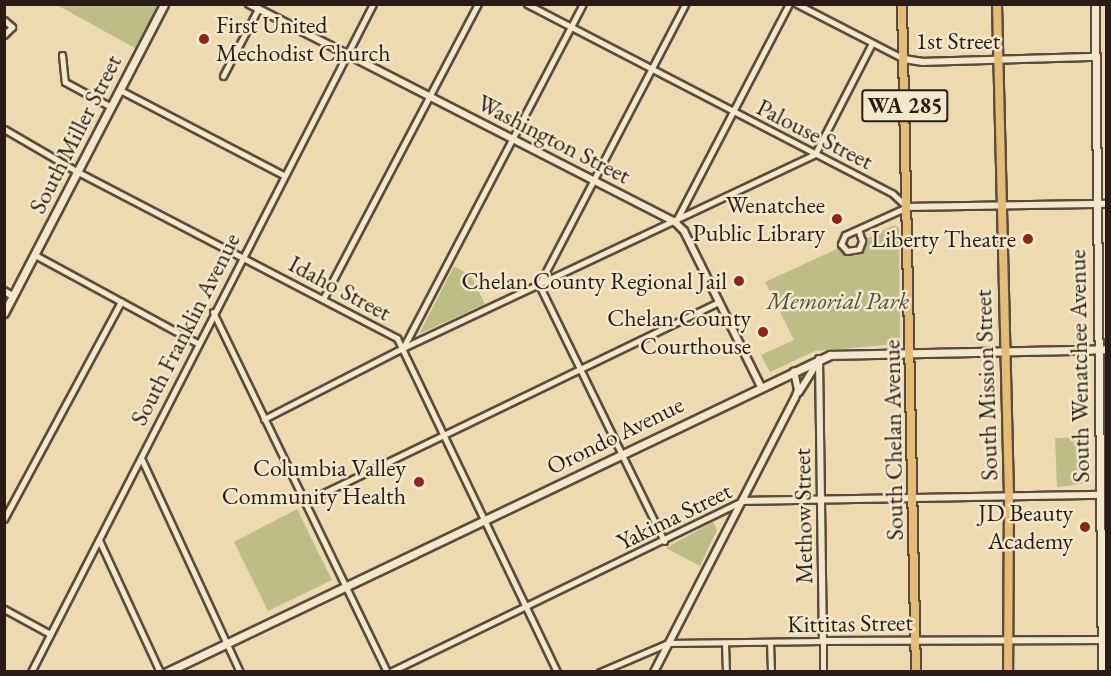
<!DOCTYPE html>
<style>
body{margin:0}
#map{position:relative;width:1111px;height:676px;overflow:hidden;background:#eddab1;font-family:"EB Garamond",serif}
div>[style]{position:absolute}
.green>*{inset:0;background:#bfbd87}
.roads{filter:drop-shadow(2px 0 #5c4b3b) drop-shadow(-2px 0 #5c4b3b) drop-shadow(0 2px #5c4b3b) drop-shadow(0 -2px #5c4b3b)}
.minor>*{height:5px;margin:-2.5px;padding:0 2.5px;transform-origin:2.5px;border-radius:2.5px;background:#f3e7cc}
.tertiary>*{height:6px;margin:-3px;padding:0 3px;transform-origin:3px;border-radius:3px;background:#f3e7cc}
.secondary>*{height:7px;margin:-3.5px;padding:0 3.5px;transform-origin:3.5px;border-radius:3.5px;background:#f3e7cc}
.primary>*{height:8px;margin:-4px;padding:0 4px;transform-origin:4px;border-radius:4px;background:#e6bd78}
.dots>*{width:16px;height:16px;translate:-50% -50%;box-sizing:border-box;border:3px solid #f3e7cc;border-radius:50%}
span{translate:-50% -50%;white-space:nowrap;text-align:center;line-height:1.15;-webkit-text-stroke:5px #f3e7cc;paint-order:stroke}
.shield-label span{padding:2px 4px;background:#f3e7cc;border:2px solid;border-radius:4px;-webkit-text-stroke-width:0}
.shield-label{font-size:22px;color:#2b1b14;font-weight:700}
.poi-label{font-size:24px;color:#2b1b14}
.left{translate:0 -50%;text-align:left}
.right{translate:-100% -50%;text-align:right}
.street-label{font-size:24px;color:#2b1b14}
.park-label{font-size:24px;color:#574c36;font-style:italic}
.frame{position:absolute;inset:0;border:6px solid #2b1b14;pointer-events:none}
</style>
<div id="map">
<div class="green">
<div style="clip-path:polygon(57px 5px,158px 4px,158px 5px,135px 48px)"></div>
<div style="clip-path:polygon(894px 225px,899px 228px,900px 338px,897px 344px,815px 351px,770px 372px,761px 355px,794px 340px,765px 282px,839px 248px,856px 256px,862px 253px,866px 239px)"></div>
<div style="clip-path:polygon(454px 266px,471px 276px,485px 304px,419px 334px)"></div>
<div style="clip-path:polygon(1088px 437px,1089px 483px,1057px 487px,1055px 438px)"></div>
<div style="clip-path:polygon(297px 509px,332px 580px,268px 611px,234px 542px)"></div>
<div style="clip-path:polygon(713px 522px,717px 530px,700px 566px,666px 548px)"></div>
</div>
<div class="roads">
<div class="minor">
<div style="left:527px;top:4px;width:412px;rotate:27.4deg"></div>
<div style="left:893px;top:194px;width:19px;rotate:43deg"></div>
<div style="left:907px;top:207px;width:68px;rotate:155.7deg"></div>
<div style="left:845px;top:235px;width:10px;rotate:114deg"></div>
<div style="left:841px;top:244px;width:9px;rotate:49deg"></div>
<div style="left:847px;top:251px;width:12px;rotate:-9deg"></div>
<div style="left:859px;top:249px;width:9px;rotate:-69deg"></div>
<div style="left:862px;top:241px;width:9px;rotate:-108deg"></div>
<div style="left:797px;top:4px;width:120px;rotate:27.2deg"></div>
<div style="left:4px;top:20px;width:11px;rotate:41deg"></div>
<div style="left:12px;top:27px;width:11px;rotate:135deg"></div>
<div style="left:62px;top:55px;width:27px;rotate:84deg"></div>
<div style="left:65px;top:82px;width:52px;rotate:28.5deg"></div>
<div style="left:223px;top:76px;width:76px;rotate:-62.4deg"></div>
<div style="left:120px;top:90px;width:184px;rotate:27.5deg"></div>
<div style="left:4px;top:129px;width:86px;rotate:30.2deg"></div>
<div style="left:78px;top:172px;width:360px;rotate:27.5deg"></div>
<div style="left:397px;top:338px;width:370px;rotate:64.4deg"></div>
<div style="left:815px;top:154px;width:125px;rotate:-62.8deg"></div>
<div style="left:676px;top:221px;width:245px;rotate:-62.5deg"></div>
<div style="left:35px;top:255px;width:184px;rotate:28.5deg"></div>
<div style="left:323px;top:299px;width:333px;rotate:-62.3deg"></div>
<div style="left:213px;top:312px;width:400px;rotate:64.2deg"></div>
<div style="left:403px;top:348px;width:388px;rotate:-62.4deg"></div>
<div style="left:264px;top:419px;width:156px;rotate:-27.1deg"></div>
<div style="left:403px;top:348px;width:455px;rotate:-25.2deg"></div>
<div style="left:141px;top:458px;width:236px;rotate:65.2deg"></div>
<div style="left:305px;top:502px;width:460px;rotate:-25.8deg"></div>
<div style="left:4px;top:519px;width:247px;rotate:-61.7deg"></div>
<div style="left:99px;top:540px;width:145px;rotate:65.2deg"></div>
<div style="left:664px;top:541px;width:285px;rotate:-116deg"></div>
<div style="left:539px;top:285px;width:317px;rotate:-62.5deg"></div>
<div style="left:4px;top:609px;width:52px;rotate:28.5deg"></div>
<div style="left:770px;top:642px;width:30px;rotate:88deg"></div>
<div style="left:725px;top:643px;width:29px;rotate:88deg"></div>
<div style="left:31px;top:672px;width:750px;rotate:-62.89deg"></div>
<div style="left:390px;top:672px;width:391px;rotate:-25.9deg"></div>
<div style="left:600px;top:672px;width:74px;rotate:-23.1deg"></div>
<div style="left:668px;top:643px;width:155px;rotate:-0.7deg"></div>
<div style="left:823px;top:641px;width:31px;rotate:90deg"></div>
</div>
<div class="tertiary">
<div style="left:249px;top:4px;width:479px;rotate:27.1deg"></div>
<div style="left:675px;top:222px;width:13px;rotate:45deg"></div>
<div style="left:684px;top:231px;width:174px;rotate:63.7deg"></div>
<div style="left:904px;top:59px;width:19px;rotate:9deg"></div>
<div style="left:923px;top:62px;width:172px;rotate:-1.7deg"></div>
<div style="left:907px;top:207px;width:199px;rotate:-0.9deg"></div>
<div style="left:4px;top:291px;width:10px;rotate:29deg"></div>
<div style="left:819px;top:359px;width:282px;rotate:89.2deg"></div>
<div style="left:823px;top:641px;width:283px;rotate:-0.2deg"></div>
<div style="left:799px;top:392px;width:38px;rotate:-58deg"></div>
<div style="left:742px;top:501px;width:358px;rotate:-1deg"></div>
<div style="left:654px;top:672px;width:308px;rotate:-62.8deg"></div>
<div style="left:795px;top:398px;width:9px;rotate:-69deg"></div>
<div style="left:798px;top:390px;width:19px;rotate:-102deg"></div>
</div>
<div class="secondary">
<div style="left:1095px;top:4px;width:668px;rotate:89.4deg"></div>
<div style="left:4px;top:313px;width:348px;rotate:-62.6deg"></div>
<div style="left:167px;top:672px;width:735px;rotate:-25.55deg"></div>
<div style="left:830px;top:355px;width:276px;rotate:-1.2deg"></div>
</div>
<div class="primary">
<div style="left:902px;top:4px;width:668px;rotate:88.8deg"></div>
<div style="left:997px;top:4px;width:491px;rotate:88.6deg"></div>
<div style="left:1009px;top:495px;width:177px;rotate:90.3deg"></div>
</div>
</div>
<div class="dots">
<div style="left:204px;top:39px;background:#8f2418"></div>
<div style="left:837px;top:219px;background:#8f2418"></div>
<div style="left:1028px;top:239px;background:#8f2418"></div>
<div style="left:739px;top:281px;background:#8f2418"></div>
<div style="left:763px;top:332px;background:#8f2418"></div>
<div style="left:419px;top:482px;background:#8f2418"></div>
<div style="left:1085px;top:527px;background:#8f2418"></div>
</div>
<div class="shield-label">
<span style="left:905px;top:106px">WA 285</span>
</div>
<div class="poi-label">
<span class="left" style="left:216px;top:39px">First United<br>Mechodist Church</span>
<span class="right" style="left:825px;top:219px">Wenatchee<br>Public Library</span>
<span class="right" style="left:1016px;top:239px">Liberty Theatre</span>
<span class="right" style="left:727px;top:281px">Chelan County Regional Jail</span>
<span class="right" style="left:751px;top:332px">Chelan County<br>Courthouse</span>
<span class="right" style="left:406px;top:482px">Columbia Valley<br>Community Health</span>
<span class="right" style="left:1073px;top:527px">JD Beauty<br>Academy</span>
</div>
<div class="street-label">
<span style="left:958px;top:41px">1st Street</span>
<span style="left:75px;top:134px;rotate:-63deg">South Miller Street</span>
<span style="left:815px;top:134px;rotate:27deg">Palouse Street</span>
<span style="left:554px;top:139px;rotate:27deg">Washington Street</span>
<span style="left:340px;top:288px;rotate:28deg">Idaho Street</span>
<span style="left:185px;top:329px;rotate:-63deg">South Franklin Avenue</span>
<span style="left:1079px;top:366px;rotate:-91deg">South Wenatchee Avenue</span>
<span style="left:986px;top:385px;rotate:-92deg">South Mission Street</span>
<span style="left:615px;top:435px;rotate:-26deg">Orondo Avenue</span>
<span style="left:893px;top:440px;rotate:-91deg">South Chelan Avenue</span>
<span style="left:674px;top:516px;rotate:-26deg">Yakima Street</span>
<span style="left:803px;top:516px;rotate:-91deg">Methow Street</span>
<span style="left:850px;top:623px;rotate:-1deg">Kittitas Street</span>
</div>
<div class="park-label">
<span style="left:838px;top:301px">Memorial Park</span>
</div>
<div class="frame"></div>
</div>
